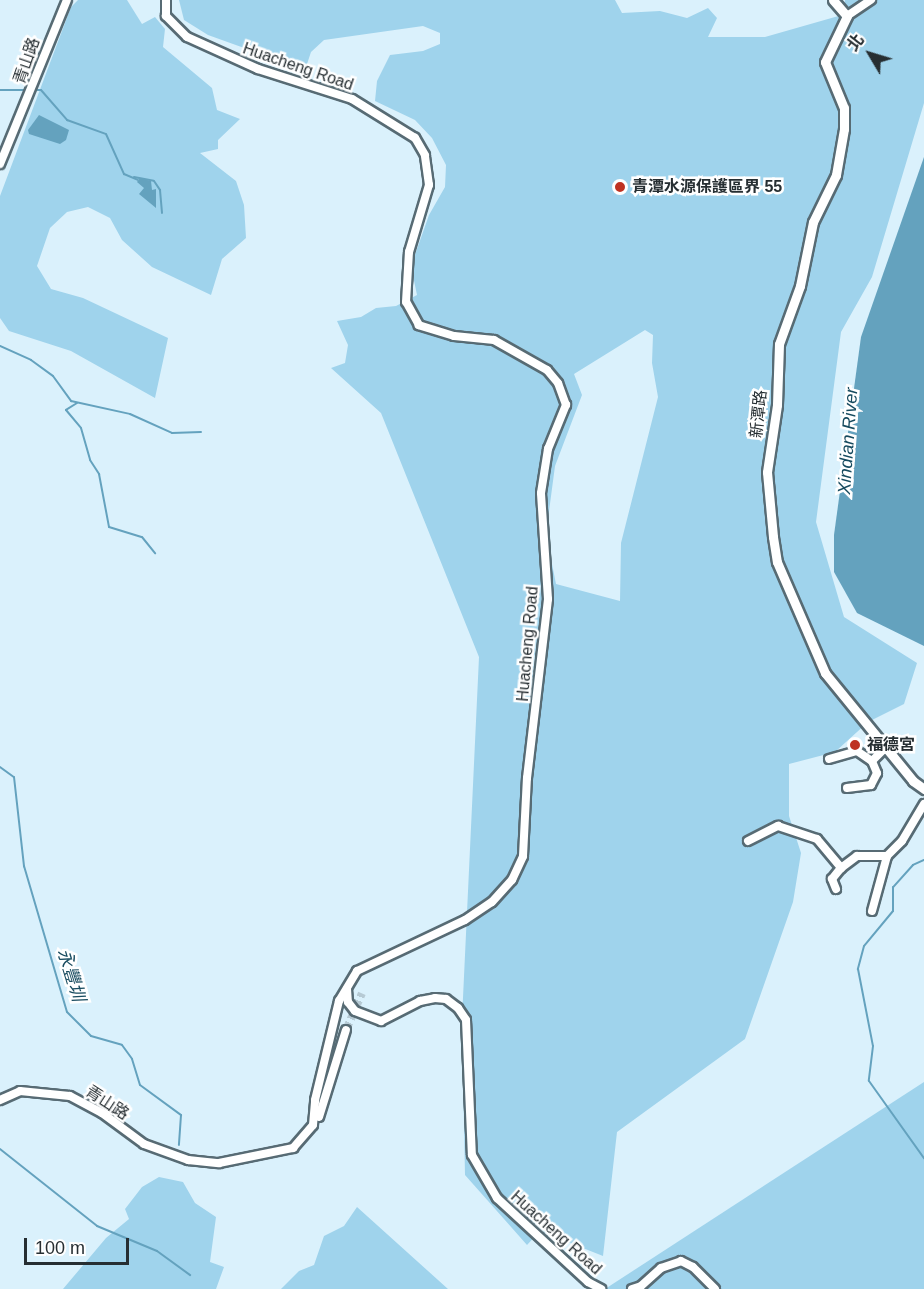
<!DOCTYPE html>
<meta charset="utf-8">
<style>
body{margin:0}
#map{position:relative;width:924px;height:1289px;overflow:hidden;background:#daf1fc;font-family:Helvetica,"Noto Sans TC",sans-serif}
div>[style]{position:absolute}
.green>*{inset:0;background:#9fd3ec}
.water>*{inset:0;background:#64a2be}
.stream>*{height:2px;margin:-1px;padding:0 1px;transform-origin:1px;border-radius:1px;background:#64a2be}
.minor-tunnel>*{height:8px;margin-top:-4px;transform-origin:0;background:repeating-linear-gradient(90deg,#b6cad4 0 8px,transparent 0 12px)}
.roads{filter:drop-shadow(2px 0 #576b74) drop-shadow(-2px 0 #576b74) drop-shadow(0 2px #576b74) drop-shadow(0 -2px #576b74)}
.minor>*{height:8px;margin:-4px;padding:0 4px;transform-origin:4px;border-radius:4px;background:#fff}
.tertiary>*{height:9px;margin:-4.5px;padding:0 4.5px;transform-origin:4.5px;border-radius:4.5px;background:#fff}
.dots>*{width:16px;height:16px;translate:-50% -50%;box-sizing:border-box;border:3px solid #fff;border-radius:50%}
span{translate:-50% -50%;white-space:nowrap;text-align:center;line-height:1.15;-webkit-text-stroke:5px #fff;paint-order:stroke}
.street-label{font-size:16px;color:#262e32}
.poi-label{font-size:16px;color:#262e32;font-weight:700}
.left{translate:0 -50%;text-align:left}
.water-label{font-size:18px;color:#174b5f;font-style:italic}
.north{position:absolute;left:840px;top:24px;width:60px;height:60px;-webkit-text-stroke:4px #fff;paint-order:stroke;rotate:308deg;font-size:16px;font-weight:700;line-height:24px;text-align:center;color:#262e32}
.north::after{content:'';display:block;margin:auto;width:21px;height:27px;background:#262e32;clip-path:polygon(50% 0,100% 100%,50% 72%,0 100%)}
.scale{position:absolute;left:24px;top:1238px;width:105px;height:27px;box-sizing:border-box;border:3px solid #262e32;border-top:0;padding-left:8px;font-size:18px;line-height:21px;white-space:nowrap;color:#262e32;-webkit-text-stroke:4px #fff;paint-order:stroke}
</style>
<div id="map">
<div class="green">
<div style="clip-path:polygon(78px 0,127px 0,142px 24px,155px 17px,165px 29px,163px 47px,212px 88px,217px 110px,240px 119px,218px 140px,218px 149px,200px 153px,236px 181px,244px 205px,246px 238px,222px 259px,211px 295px,152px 267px,122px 240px,110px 218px,88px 207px,67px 212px,50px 228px,37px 266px,51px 289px,83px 298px,168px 338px,155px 398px,71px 351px,9px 331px,0 318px,0 196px,71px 7px)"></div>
<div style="clip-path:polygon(evenodd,179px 0,615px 0,622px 13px,660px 11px,687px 18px,708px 8px,717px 18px,708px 37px,765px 37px,863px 9px,844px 10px,845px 0,924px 0,924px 103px,872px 277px,841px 332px,816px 522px,844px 617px,917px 663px,904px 704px,868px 722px,835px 752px,789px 764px,789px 816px,801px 853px,793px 902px,745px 1039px,617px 1132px,603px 1256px,540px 1231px,527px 1245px,465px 1175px,462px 1019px,479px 657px,381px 413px,331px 368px,345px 363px,348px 345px,337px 321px,361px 317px,376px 308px,396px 306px,417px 295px,411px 266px,429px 215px,445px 187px,446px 165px,432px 138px,415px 120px,375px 101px,377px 81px,390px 55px,423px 51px,440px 44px,440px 33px,423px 26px,324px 40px,311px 52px,305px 70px,208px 35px,184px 20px,179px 0,645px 330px,653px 335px,652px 363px,658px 397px,621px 543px,620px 601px,556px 584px,546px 534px,555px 466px,582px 395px,574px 374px,645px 330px)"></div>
<div style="clip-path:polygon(924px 1082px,924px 1289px,605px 1289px)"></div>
<div style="clip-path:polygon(159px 1177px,183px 1182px,195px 1203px,216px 1217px,210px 1262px,224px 1267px,216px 1289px,63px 1289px,106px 1238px,129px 1219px,125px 1209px,142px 1187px)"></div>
<div style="clip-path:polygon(357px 1207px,448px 1289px,281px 1289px,299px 1271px,314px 1265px,324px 1236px,344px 1226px)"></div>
</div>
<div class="water">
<div style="clip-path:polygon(39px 115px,69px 130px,66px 140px,60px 144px,29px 134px,28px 130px)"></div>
<div style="clip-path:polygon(924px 157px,924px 646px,857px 613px,834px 572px,834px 535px,861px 337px)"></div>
<div style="clip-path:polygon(140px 178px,151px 181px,152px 190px,156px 189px,156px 208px,139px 194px,144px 188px,137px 182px)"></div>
</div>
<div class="stream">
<div style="left:0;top:90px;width:41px"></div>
<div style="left:41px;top:90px;width:40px;rotate:49deg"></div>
<div style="left:67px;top:120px;width:41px;rotate:19.7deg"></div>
<div style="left:106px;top:134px;width:44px;rotate:65.8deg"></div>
<div style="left:124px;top:174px;width:15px;rotate:23deg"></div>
<div style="left:134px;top:177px;width:20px;rotate:11deg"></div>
<div style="left:154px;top:181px;width:11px;rotate:56deg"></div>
<div style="left:160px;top:190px;width:23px;rotate:85deg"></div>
<div style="left:0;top:346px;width:34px;rotate:24deg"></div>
<div style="left:31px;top:360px;width:27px;rotate:36deg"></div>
<div style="left:53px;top:376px;width:31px;rotate:54deg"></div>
<div style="left:71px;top:401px;width:60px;rotate:12.4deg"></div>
<div style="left:130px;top:414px;width:46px;rotate:24.3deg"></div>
<div style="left:172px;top:433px;width:29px;rotate:-2deg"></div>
<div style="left:77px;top:403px;width:13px;rotate:148deg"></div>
<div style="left:66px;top:410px;width:23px;rotate:50deg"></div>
<div style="left:81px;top:428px;width:33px;rotate:74deg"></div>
<div style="left:90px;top:460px;width:17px;rotate:57deg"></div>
<div style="left:99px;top:474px;width:54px;rotate:79.3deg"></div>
<div style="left:109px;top:527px;width:34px;rotate:17deg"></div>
<div style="left:142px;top:537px;width:21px;rotate:51deg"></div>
<div style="left:0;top:767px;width:17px;rotate:36deg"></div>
<div style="left:14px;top:777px;width:90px;rotate:83.6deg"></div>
<div style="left:24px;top:866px;width:152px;rotate:73.6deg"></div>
<div style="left:67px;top:1012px;width:34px;rotate:45deg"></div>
<div style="left:91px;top:1036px;width:32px;rotate:16deg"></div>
<div style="left:122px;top:1045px;width:17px;rotate:54deg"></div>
<div style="left:132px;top:1059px;width:27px;rotate:73deg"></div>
<div style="left:140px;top:1085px;width:51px;rotate:36.2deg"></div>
<div style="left:181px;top:1115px;width:30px;rotate:94deg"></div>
<div style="left:924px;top:860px;width:12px;rotate:156deg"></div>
<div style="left:913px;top:865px;width:30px;rotate:132deg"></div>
<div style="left:893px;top:887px;width:24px;rotate:90deg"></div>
<div style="left:893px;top:911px;width:45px;rotate:129.6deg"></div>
<div style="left:864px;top:946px;width:24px;rotate:105deg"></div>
<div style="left:858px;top:969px;width:78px;rotate:79deg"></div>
<div style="left:873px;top:1046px;width:35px;rotate:97deg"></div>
<div style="left:869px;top:1081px;width:95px;rotate:54.5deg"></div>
<div style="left:0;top:1149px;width:124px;rotate:38.4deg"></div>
<div style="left:97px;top:1226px;width:65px;rotate:22.6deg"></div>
<div style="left:157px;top:1251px;width:41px;rotate:36deg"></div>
</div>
<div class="minor-tunnel">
<div style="left:346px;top:1030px;width:40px;rotate:-66.6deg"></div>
</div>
<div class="roads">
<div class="minor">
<div style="left:847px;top:16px;width:29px;rotate:-34deg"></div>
<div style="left:0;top:164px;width:177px;rotate:-67.8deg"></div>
<div style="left:829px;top:759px;width:29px;rotate:-16deg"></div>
<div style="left:857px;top:751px;width:18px;rotate:34deg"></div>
<div style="left:847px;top:788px;width:24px;rotate:-7deg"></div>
<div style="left:871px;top:785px;width:13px;rotate:-63deg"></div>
<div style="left:877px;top:773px;width:13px;rotate:-113deg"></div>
<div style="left:872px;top:761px;width:20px;rotate:-45deg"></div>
<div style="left:748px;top:841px;width:34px;rotate:-27deg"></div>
<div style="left:778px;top:826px;width:41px;rotate:18.4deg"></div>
<div style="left:817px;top:839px;width:38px;rotate:50deg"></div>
<div style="left:841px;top:868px;width:20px;rotate:-37deg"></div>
<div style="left:857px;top:856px;width:30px"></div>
<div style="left:887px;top:856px;width:21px;rotate:-45deg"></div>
<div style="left:902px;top:841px;width:43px;rotate:-59.3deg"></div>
<div style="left:836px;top:889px;width:11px;rotate:-112deg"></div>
<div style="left:832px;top:879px;width:14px;rotate:-51deg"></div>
<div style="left:872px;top:911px;width:57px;rotate:-74.7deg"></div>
<div style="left:347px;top:989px;width:13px;rotate:86deg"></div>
<div style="left:348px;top:1002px;width:11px;rotate:52deg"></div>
<div style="left:355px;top:1011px;width:28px;rotate:21deg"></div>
<div style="left:381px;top:1021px;width:44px;rotate:-27.1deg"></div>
<div style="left:420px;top:1001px;width:15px;rotate:-11deg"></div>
<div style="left:435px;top:998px;width:11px;rotate:5deg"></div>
<div style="left:446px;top:999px;width:15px;rotate:37deg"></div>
<div style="left:458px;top:1008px;width:14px;rotate:56deg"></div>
<div style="left:466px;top:1020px;width:135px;rotate:87.5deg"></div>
<div style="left:472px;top:1155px;width:50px;rotate:59.8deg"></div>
<div style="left:497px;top:1198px;width:124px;rotate:42.7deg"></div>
<div style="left:588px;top:1282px;width:15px;rotate:28deg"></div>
<div style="left:0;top:1100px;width:22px;rotate:-24deg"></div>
<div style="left:20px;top:1091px;width:50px;rotate:5.7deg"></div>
<div style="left:70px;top:1096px;width:36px;rotate:28deg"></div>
<div style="left:102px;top:1113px;width:52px;rotate:36.4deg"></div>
<div style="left:144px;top:1144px;width:47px;rotate:20deg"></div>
<div style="left:188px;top:1160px;width:31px;rotate:6deg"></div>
<div style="left:219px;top:1163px;width:76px;rotate:-11.5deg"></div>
<div style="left:293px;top:1148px;width:30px;rotate:-49deg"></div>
<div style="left:313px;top:1125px;width:25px;rotate:-85deg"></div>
<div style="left:315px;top:1100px;width:102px;rotate:-76.4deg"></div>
<div style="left:339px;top:1001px;width:35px;rotate:-59deg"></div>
<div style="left:357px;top:971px;width:119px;rotate:-25.3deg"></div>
<div style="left:465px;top:920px;width:32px;rotate:-34deg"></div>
<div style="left:492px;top:902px;width:30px;rotate:-48deg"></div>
<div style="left:512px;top:880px;width:26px;rotate:-65deg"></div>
<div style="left:523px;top:856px;width:78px;rotate:-87.1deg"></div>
<div style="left:527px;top:778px;width:180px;rotate:-83.3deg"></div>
<div style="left:548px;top:599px;width:106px;rotate:-93.8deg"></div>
<div style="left:541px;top:493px;width:45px;rotate:-81deg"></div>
<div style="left:548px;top:449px;width:48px;rotate:-67.8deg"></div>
<div style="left:566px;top:405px;width:23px;rotate:-110deg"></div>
<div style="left:558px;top:383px;width:17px;rotate:-130deg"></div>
<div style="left:547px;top:370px;width:61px;rotate:-150.5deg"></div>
<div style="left:494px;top:340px;width:40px;rotate:-174.3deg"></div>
<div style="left:454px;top:336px;width:37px;rotate:-163deg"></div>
<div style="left:419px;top:325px;width:26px;rotate:-119deg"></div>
<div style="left:406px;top:302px;width:50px;rotate:-86.6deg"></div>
<div style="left:409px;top:252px;width:70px;rotate:-73.4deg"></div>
<div style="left:429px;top:185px;width:30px;rotate:-98deg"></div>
<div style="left:425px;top:155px;width:20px;rotate:-120deg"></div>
<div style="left:415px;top:138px;width:74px;rotate:-148.2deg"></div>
<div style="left:352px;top:99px;width:99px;rotate:-162.3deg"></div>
<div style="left:258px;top:69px;width:78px;rotate:-155.7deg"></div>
<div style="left:187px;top:37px;width:30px;rotate:-135deg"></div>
<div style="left:166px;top:16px;width:16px;rotate:-90deg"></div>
<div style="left:319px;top:1117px;width:91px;rotate:-72.8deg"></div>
<div style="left:632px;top:1289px;width:9px;rotate:-18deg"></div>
<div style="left:641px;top:1286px;width:27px;rotate:-42deg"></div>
<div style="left:661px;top:1268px;width:21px;rotate:-19deg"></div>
<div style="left:681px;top:1261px;width:13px;rotate:27deg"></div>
<div style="left:693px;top:1267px;width:31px;rotate:45deg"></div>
</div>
<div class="tertiary">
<div style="left:833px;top:0;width:21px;rotate:49deg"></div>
<div style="left:847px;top:16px;width:51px;rotate:115.6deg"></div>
<div style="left:825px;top:62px;width:50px;rotate:67.6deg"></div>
<div style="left:844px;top:108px;width:21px;rotate:90deg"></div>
<div style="left:844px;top:129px;width:47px;rotate:99.9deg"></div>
<div style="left:836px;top:175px;width:52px;rotate:116.1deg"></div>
<div style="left:813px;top:222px;width:65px;rotate:101.5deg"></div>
<div style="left:800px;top:286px;width:62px;rotate:109.9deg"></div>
<div style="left:779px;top:344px;width:61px;rotate:91.9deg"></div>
<div style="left:777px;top:405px;width:68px;rotate:98.5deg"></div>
<div style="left:767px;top:472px;width:65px;rotate:84.7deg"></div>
<div style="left:773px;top:537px;width:25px;rotate:81deg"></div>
<div style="left:777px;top:562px;width:121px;rotate:66.6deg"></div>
<div style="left:825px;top:673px;width:139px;rotate:50.8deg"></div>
<div style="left:913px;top:781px;width:14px;rotate:36deg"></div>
</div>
</div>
<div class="dots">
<div style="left:620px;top:187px;background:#be3222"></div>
<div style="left:855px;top:745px;background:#be3222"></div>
</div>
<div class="street-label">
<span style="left:27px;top:61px;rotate:-71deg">青山路</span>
<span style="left:298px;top:67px;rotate:19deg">Huacheng Road</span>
<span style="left:759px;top:414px;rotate:-84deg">新潭路</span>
<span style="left:528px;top:644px;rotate:-85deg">Huacheng Road</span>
<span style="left:107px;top:1103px;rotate:33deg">青山路</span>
<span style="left:556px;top:1233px;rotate:42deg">Huacheng Road</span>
</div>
<div class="poi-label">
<span class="left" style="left:632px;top:187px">青潭水源保護區界 55</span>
<span class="left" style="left:867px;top:745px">福德宮</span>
</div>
<div class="water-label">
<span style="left:848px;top:441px;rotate:-86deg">Xindian River</span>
<span style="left:71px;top:975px;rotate:73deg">永豐圳</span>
</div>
<div class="north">北</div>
<div class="scale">100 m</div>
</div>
